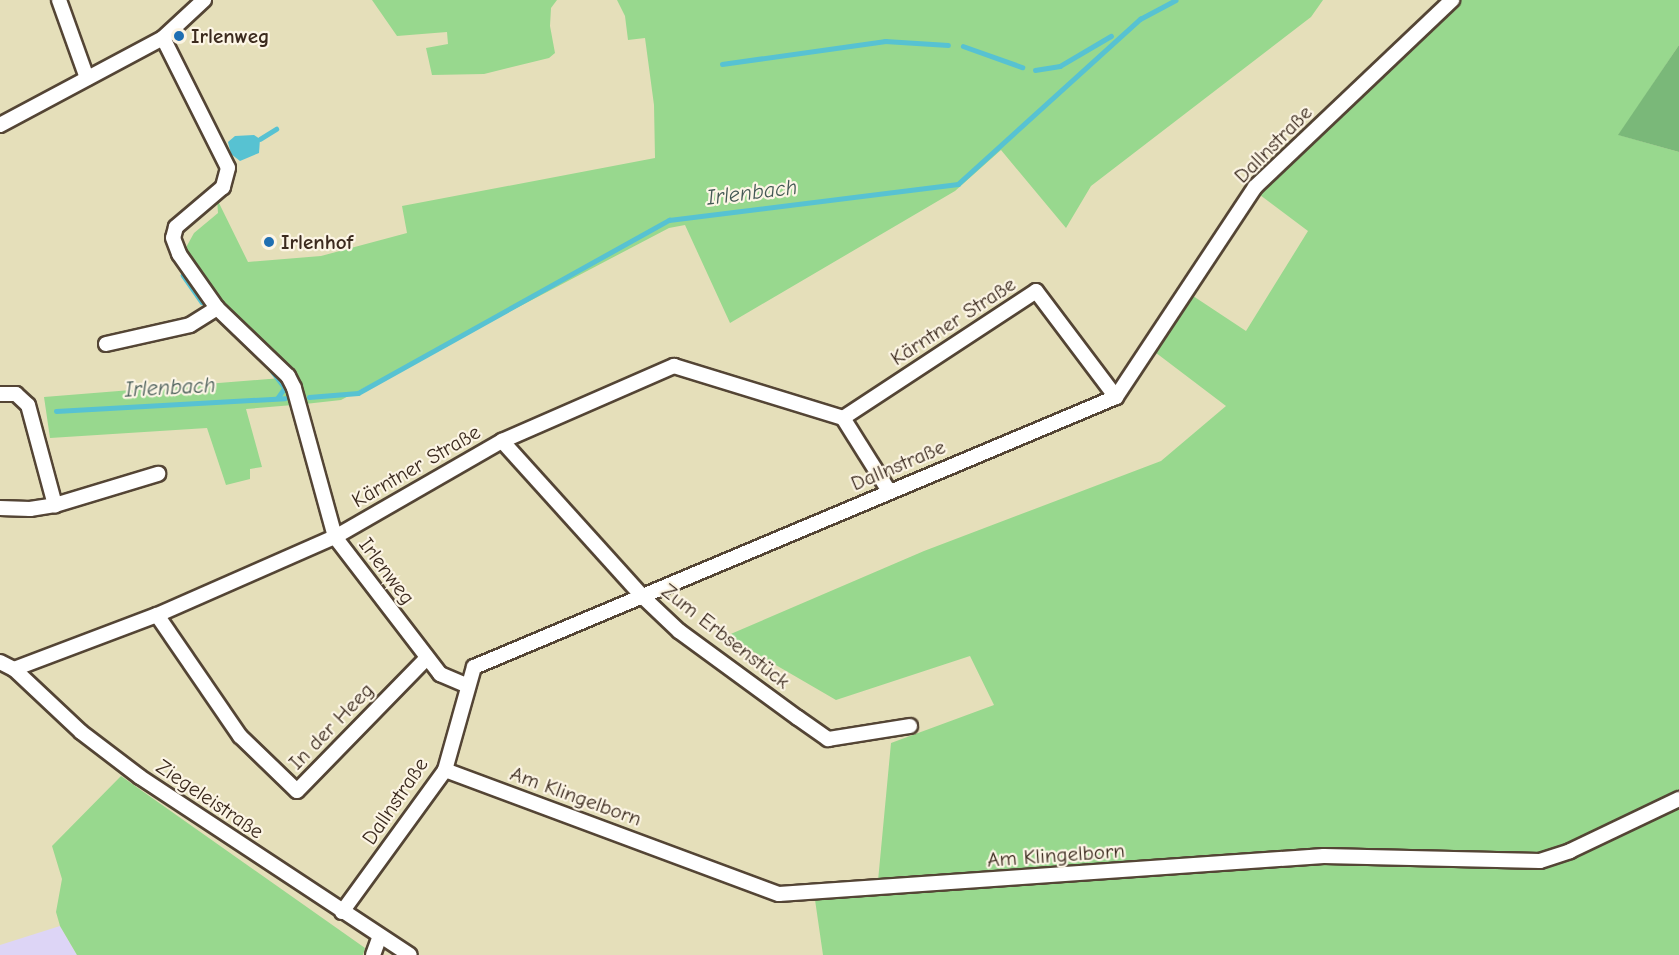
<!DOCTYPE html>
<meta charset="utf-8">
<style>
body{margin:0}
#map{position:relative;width:1679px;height:955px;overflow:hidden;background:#e5dfba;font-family:"Comic Neue",sans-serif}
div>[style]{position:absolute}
.built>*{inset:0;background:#ddd5f6}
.green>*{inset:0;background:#98d88e}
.forest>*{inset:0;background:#7ab879}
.water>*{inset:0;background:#57c2d2}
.stream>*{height:4.5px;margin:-2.25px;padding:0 2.25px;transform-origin:2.25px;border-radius:2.25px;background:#57c2d2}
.roads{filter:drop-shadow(2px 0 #544535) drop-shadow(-2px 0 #544535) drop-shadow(0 2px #544535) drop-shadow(0 -2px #544535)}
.minor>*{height:14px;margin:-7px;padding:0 7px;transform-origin:7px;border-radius:7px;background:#fff}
.dots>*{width:16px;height:16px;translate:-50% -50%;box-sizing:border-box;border:3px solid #fcf5e5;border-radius:50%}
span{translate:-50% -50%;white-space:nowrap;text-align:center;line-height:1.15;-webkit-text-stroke:4.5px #fcf5e5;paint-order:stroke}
.poi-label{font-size:21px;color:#3b2a1e;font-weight:700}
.left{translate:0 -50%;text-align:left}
.street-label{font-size:21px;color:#3b2a1e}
.water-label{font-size:22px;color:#435854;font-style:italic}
</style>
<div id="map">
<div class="built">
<div style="clip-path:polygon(60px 926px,77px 955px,0 955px,0 945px)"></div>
</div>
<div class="green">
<div style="clip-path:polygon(372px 0,557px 0,551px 8px,550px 26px,555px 53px,549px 58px,484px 74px,432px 75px,426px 48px,448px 44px,447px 32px,397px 36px)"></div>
<div style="clip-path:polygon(617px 0,1323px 0,1311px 17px,1091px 186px,1066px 228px,1001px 150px,955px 191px,730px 323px,685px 225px,669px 228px,341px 400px,305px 404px,297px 376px,216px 299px,184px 251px,194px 233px,218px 213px,217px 199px,248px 262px,321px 256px,407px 233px,402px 206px,655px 158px,654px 105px,645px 38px,628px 40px,625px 16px)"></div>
<div style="clip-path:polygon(1441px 0,1679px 0,1679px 45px,1619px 135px,1679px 152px,1679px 955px,823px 955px,813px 886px,878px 881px,891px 743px,994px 705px,970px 656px,836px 700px,726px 636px,924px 551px,1161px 461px,1226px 406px,1143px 343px,1181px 288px,1246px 331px,1308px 231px,1248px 186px)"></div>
<div style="clip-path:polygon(281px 378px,293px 405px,246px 409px,262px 467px,250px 469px,250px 479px,226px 485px,207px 428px,50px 438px,44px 397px)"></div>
<div style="clip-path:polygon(121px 776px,365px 948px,363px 955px,77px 955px,60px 926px,56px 912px,62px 879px,52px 846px)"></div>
</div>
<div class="forest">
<div style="clip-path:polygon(1679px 45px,1679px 152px,1618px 135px)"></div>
</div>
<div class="water">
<div style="clip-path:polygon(254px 135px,260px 139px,259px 153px,240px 161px,231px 154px,228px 142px,235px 136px)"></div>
</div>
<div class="stream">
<div style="left:963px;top:46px;width:63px;rotate:19.6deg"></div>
<div style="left:722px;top:64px;width:165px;rotate:-8deg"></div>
<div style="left:885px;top:41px;width:63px;rotate:3.6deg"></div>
<div style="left:1035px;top:70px;width:25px;rotate:-9deg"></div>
<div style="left:1060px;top:66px;width:59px;rotate:-30.5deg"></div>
<div style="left:260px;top:139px;width:19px;rotate:-32deg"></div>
<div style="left:183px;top:275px;width:33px;rotate:55deg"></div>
<div style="left:270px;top:368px;width:25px;rotate:53deg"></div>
<div style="left:285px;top:388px;width:12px;rotate:125deg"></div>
<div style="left:309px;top:397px;width:49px;rotate:-4.7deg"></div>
<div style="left:358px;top:393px;width:356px;rotate:-29.1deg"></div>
<div style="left:669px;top:220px;width:291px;rotate:-7.1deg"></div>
<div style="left:958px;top:184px;width:246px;rotate:-42.2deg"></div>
<div style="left:1140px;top:19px;width:40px;rotate:-28deg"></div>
<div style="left:56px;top:411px;width:229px;rotate:-3.2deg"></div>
</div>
<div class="roads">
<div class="minor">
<div style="left:59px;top:0;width:83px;rotate:70.3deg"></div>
<div style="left:163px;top:38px;width:145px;rotate:63.4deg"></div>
<div style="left:228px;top:168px;width:20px;rotate:105deg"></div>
<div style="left:223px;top:187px;width:62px;rotate:139.6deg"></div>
<div style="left:176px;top:227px;width:11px;rotate:105deg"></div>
<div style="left:173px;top:238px;width:17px;rotate:69deg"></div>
<div style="left:179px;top:254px;width:66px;rotate:54.9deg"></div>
<div style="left:217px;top:308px;width:98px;rotate:43.8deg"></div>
<div style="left:288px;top:376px;width:13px;rotate:63deg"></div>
<div style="left:294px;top:388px;width:155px;rotate:74.6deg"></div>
<div style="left:335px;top:537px;width:173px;rotate:52.5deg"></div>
<div style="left:440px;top:674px;width:30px;rotate:23deg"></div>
<div style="left:0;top:125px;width:185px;rotate:-28.1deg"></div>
<div style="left:163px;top:38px;width:56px;rotate:-42.8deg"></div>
<div style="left:106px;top:344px;width:86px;rotate:-12.7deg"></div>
<div style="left:190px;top:325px;width:32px;rotate:-32deg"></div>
<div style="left:0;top:394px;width:16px"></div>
<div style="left:16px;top:394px;width:16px;rotate:43deg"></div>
<div style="left:28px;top:405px;width:104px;rotate:74.9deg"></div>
<div style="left:55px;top:505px;width:108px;rotate:-16.8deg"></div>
<div style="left:843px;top:418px;width:231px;rotate:-33.3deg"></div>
<div style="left:1036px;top:291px;width:133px;rotate:53deg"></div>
<div style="left:502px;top:441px;width:210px;rotate:47.9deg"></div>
<div style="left:643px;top:597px;width:50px;rotate:43.4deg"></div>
<div style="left:679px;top:631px;width:147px;rotate:36.2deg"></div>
<div style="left:798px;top:718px;width:37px;rotate:35deg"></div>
<div style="left:828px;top:739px;width:83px;rotate:-9deg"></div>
<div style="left:0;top:508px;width:30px;rotate:2deg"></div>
<div style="left:30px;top:509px;width:25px;rotate:-9deg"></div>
<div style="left:157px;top:615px;width:147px;rotate:55.6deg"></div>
<div style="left:240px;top:736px;width:79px;rotate:44deg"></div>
<div style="left:297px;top:791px;width:186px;rotate:-45.7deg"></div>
<div style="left:0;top:662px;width:16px;rotate:27deg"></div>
<div style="left:14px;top:669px;width:92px;rotate:43.2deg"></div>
<div style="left:81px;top:732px;width:74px;rotate:37.3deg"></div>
<div style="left:140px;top:777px;width:323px;rotate:33.4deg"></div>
<div style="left:14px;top:669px;width:153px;rotate:-20.7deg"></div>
<div style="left:157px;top:615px;width:194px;rotate:-23.7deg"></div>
<div style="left:335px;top:537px;width:193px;rotate:-29.9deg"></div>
<div style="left:502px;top:441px;width:188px;rotate:-23.6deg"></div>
<div style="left:674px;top:366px;width:177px;rotate:17.1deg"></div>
<div style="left:843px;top:418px;width:86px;rotate:57.8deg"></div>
<div style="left:445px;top:770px;width:356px;rotate:20.4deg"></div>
<div style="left:779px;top:894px;width:546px;rotate:-3.99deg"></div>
<div style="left:1324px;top:856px;width:216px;rotate:1.3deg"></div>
<div style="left:1540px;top:861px;width:32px;rotate:-18deg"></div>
<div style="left:1570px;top:851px;width:121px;rotate:-25.5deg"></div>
<div style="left:342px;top:912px;width:175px;rotate:-54deg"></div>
<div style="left:445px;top:770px;width:107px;rotate:-74.3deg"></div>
<div style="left:474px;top:667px;width:696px;rotate:-22.81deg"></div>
<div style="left:1116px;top:397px;width:252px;rotate:-56.5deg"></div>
<div style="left:1255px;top:187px;width:272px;rotate:-43.5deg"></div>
<div style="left:373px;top:955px;width:20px;rotate:-70deg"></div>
</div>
</div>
<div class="dots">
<div style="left:179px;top:36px;background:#1f6fb2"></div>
<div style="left:269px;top:242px;background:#1f6fb2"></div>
</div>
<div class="poi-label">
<span class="left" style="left:191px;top:36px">Irlenweg</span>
<span class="left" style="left:281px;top:242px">Irlenhof</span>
</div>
<div class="street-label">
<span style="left:1273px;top:144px;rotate:-45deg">Dallnstraße</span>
<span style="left:953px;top:321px;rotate:-33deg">Kärntner Straße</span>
<span style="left:898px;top:465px;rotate:-23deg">Dallnstraße</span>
<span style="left:416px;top:466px;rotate:-30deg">Kärntner Straße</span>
<span style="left:387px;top:571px;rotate:53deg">Irlenweg</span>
<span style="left:726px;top:636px;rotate:38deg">Zum Erbsenstück</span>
<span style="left:331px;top:726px;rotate:-46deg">In der Heeg</span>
<span style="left:576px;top:796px;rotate:20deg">Am Klingelborn</span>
<span style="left:210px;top:799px;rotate:34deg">Ziegeleistraße</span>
<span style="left:395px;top:801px;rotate:-56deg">Dallnstraße</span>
<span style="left:1056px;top:855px;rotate:-4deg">Am Klingelborn</span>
</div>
<div class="water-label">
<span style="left:752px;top:193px;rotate:-7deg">Irlenbach</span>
<span style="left:170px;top:388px;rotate:-3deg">Irlenbach</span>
</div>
</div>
